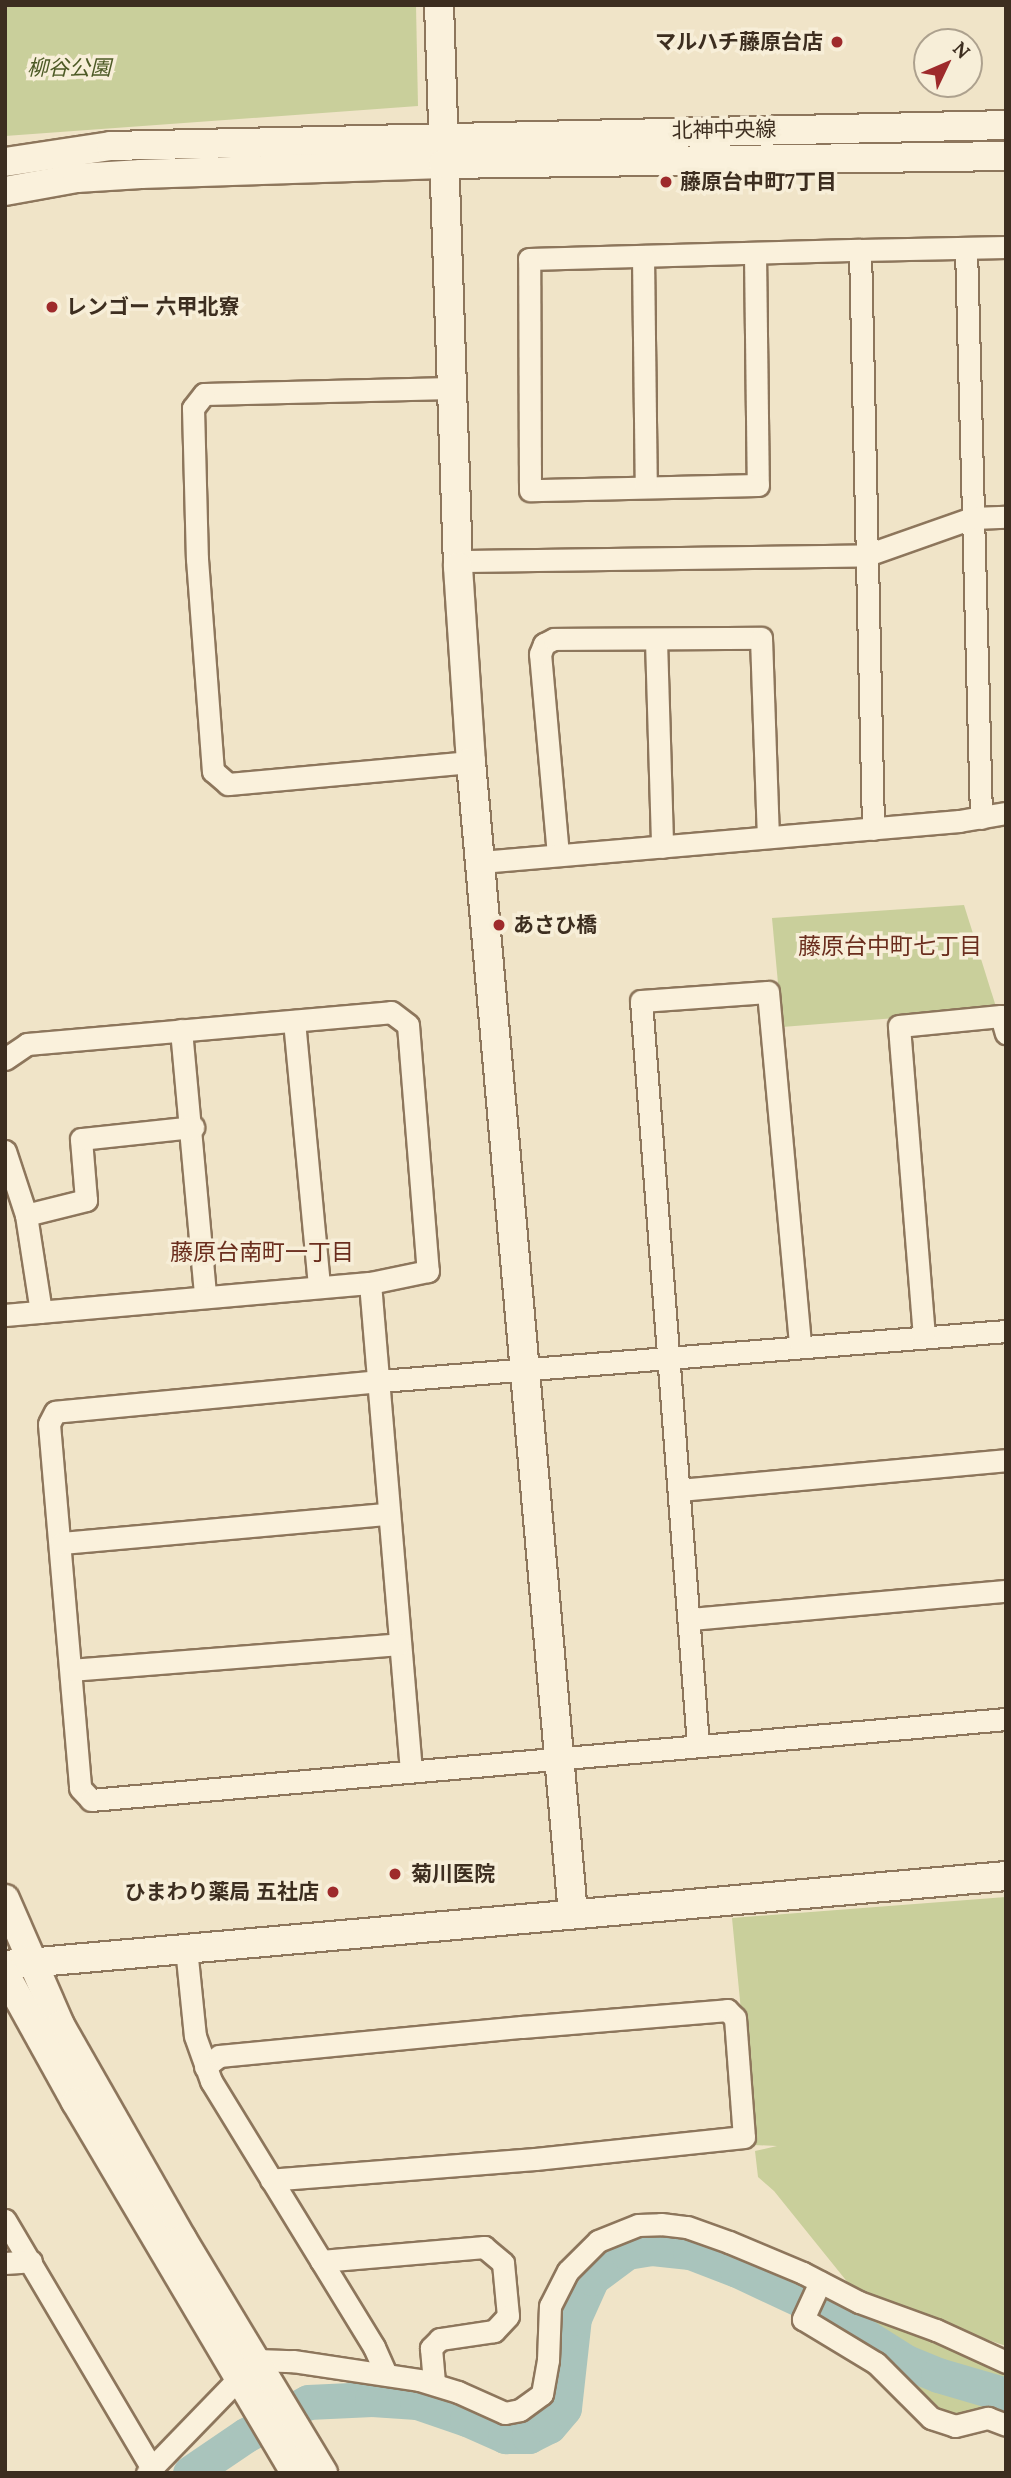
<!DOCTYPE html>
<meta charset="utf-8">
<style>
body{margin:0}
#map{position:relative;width:1011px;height:2478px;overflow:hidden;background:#f0e4c8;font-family:Lora,"Noto Sans JP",serif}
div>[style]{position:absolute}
.green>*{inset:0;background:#c9cf9b}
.river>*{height:35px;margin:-17.5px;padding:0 17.5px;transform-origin:17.5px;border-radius:17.5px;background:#a9c4bc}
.roads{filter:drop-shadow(2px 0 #8d765c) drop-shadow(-2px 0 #8d765c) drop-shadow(0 2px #8d765c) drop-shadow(0 -2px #8d765c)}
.minor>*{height:21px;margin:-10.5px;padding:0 10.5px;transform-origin:10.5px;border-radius:10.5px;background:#faf1dc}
.tertiary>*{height:28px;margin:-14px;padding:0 14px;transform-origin:14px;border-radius:14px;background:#faf1dc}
.dots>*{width:19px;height:19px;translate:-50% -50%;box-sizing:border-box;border:4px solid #f7eed8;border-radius:50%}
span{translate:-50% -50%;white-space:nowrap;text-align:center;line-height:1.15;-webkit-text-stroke:7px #f7eed8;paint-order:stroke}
.poi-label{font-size:21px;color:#3d2e20;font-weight:700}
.right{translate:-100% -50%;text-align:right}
.left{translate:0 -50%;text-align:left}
.park-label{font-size:21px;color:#4d5a26;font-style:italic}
.street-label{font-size:21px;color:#3d2e20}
.neighbourhood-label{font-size:23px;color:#6b2e1e}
.frame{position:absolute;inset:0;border:7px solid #3d2e20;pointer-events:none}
.north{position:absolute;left:913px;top:28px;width:70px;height:70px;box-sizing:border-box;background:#f7eed8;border:2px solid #ada18e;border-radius:50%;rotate:46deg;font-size:19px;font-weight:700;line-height:28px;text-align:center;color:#3d2e20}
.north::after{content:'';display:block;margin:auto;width:24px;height:32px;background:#9e2a2b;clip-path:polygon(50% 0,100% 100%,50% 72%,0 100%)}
</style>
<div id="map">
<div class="green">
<div style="clip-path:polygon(5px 5px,416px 5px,418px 106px,5px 136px)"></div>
<div style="clip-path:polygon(964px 905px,997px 1010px,782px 1027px,772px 918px)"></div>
<div style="clip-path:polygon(1006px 1897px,1006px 2346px,876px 2302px,853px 2289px,774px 2191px,758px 2177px,755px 2151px,777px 2146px,754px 2145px,732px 1918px)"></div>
<div style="clip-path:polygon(854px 2307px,1006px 2372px,1006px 2416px,960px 2416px,939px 2411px,907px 2377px,916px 2350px,863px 2320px)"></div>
</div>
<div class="river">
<div style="left:190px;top:2473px;width:68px;rotate:-34.2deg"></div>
<div style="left:246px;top:2435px;width:70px;rotate:-28deg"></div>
<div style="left:308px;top:2402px;width:64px;rotate:-2.7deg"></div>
<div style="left:372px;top:2399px;width:45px;rotate:3.8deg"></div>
<div style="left:417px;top:2402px;width:53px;rotate:18.8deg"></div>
<div style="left:467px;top:2419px;width:42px;rotate:24.1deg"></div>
<div style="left:505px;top:2436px;width:24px"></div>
<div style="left:529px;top:2436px;width:22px;rotate:-27deg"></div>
<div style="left:549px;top:2426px;width:23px;rotate:-50deg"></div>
<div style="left:564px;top:2408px;width:91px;rotate:-83.7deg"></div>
<div style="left:574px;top:2318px;width:44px;rotate:-65.8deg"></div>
<div style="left:592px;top:2278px;width:44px;rotate:-36.6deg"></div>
<div style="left:627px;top:2252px;width:25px;rotate:-9deg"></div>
<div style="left:652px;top:2248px;width:38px;rotate:6deg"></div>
<div style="left:690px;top:2252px;width:50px;rotate:21deg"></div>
<div style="left:737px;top:2270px;width:99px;rotate:25deg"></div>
<div style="left:827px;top:2312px;width:93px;rotate:32.3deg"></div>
<div style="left:906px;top:2362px;width:35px;rotate:22deg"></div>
<div style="left:938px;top:2375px;width:71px;rotate:16.4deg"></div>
</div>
<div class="roads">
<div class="minor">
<div style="left:966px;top:248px;width:570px;rotate:88.49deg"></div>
<div style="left:860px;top:250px;width:579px;rotate:88.71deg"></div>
<div style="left:755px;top:253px;width:232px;rotate:89.3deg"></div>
<div style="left:758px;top:485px;width:228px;rotate:178.7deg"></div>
<div style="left:530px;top:490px;width:231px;rotate:-90.2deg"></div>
<div style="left:529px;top:259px;width:331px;rotate:-1.6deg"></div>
<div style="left:860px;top:250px;width:146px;rotate:-1.2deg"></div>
<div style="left:643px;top:256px;width:231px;rotate:89.3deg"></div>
<div style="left:451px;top:388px;width:247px;rotate:178.6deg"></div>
<div style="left:204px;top:394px;width:18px;rotate:128deg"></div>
<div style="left:193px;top:408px;width:151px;rotate:88.5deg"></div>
<div style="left:197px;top:559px;width:213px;rotate:85.7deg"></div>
<div style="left:213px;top:771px;width:20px;rotate:41deg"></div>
<div style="left:228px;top:784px;width:244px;rotate:-5.2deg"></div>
<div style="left:458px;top:561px;width:409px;rotate:-0.8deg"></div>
<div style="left:867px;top:555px;width:111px;rotate:-19.4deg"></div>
<div style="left:972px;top:518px;width:34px;rotate:-2deg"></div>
<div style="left:656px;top:640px;width:207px;rotate:88.3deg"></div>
<div style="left:558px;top:855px;width:202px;rotate:-95.1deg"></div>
<div style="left:540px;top:654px;width:11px;rotate:-68deg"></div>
<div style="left:544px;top:644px;width:11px;rotate:-27deg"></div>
<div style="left:554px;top:639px;width:207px;rotate:-0.3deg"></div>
<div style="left:761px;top:638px;width:199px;rotate:88deg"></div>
<div style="left:481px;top:862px;width:480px;rotate:-4.9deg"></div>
<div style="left:959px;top:821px;width:48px;rotate:-9.7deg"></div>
<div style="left:294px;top:1021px;width:265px;rotate:84.6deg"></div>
<div style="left:181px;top:1030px;width:266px;rotate:84.8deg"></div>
<div style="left:5px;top:1059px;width:27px;rotate:-34deg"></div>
<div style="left:27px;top:1044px;width:365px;rotate:-5deg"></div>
<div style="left:391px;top:1012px;width:21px;rotate:37deg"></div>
<div style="left:408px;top:1025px;width:247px;rotate:85.4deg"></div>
<div style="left:428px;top:1271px;width:59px;rotate:168.3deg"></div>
<div style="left:370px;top:1283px;width:366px;rotate:175deg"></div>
<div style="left:5px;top:1151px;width:67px;rotate:71.8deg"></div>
<div style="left:26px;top:1215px;width:98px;rotate:81.2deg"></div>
<div style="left:26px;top:1215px;width:62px;rotate:-14deg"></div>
<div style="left:86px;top:1200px;width:61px;rotate:-94.7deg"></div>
<div style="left:81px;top:1139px;width:113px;rotate:-6.1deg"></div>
<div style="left:370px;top:1283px;width:490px;rotate:85.2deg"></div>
<div style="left:1006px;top:1331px;width:628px;rotate:175.43deg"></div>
<div style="left:380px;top:1381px;width:326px;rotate:174.6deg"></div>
<div style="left:55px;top:1412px;width:13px;rotate:117deg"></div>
<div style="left:49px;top:1424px;width:365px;rotate:85.1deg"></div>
<div style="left:80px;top:1788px;width:16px;rotate:47deg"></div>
<div style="left:91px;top:1800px;width:919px;rotate:-5.06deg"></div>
<div style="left:924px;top:1337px;width:312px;rotate:-94.6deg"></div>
<div style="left:899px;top:1026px;width:102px;rotate:-5.6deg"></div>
<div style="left:1001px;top:1016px;width:18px;rotate:74deg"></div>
<div style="left:679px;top:1490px;width:328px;rotate:-5.2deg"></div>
<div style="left:61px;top:1543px;width:329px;rotate:-5.1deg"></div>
<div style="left:690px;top:1619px;width:317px;rotate:-5.1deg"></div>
<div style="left:71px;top:1670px;width:329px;rotate:-4.5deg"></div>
<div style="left:698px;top:1745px;width:746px;rotate:-94.38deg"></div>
<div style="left:641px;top:1001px;width:127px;rotate:-4.1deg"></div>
<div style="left:768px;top:992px;width:354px;rotate:84.8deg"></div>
<div style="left:186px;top:1948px;width:88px;rotate:84.2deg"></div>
<div style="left:195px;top:2036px;width:48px;rotate:70.4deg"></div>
<div style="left:211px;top:2081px;width:312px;rotate:58.5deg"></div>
<div style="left:374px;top:2347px;width:30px;rotate:66deg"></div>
<div style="left:205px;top:2067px;width:18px;rotate:-38deg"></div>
<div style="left:219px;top:2056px;width:304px;rotate:-5.5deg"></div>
<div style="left:522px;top:2027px;width:206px;rotate:-4.7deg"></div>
<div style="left:727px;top:2010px;width:11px;rotate:45deg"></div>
<div style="left:735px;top:2018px;width:119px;rotate:85.7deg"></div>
<div style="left:744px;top:2137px;width:210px;rotate:174deg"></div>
<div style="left:535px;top:2159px;width:265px;rotate:175.5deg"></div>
<div style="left:5px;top:2220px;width:289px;rotate:59.4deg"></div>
<div style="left:321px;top:2261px;width:164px;rotate:-4.9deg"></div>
<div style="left:484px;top:2247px;width:25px;rotate:40deg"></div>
<div style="left:503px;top:2263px;width:53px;rotate:84.6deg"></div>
<div style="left:508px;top:2316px;width:21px;rotate:133deg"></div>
<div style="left:494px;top:2331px;width:55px;rotate:171.6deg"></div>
<div style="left:440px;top:2339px;width:13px;rotate:135deg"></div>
<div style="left:431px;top:2348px;width:36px;rotate:85deg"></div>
<div style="left:5px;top:2263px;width:26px;rotate:-4deg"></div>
<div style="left:820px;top:2282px;width:41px;rotate:114.7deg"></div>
<div style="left:803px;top:2319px;width:85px;rotate:31.1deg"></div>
<div style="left:876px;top:2363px;width:78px;rotate:45deg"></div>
<div style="left:931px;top:2418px;width:25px;rotate:18deg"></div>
<div style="left:955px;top:2426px;width:34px;rotate:-14deg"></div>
<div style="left:988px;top:2418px;width:19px;rotate:21deg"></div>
<div style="left:256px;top:2360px;width:37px;rotate:2deg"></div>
<div style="left:293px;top:2361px;width:127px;rotate:8.6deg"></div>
<div style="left:419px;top:2380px;width:41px;rotate:17.1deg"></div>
<div style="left:458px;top:2392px;width:51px;rotate:24.1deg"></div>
<div style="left:505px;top:2413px;width:15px;rotate:-11deg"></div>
<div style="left:520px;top:2410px;width:27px;rotate:-36deg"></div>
<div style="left:542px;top:2394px;width:35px;rotate:-80deg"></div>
<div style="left:548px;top:2360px;width:54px;rotate:-87.9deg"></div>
<div style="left:550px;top:2306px;width:39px;rotate:-63deg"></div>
<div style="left:568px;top:2271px;width:42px;rotate:-45deg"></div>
<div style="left:598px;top:2241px;width:43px;rotate:-21.8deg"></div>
<div style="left:638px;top:2225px;width:23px;rotate:-2deg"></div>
<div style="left:661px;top:2224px;width:26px;rotate:7deg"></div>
<div style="left:687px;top:2227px;width:45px;rotate:19.7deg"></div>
<div style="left:729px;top:2242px;width:80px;rotate:22.7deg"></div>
<div style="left:803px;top:2273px;width:63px;rotate:27.4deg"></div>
<div style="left:859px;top:2302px;width:82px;rotate:20deg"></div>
<div style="left:936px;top:2330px;width:77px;rotate:24.6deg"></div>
<div style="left:147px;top:2473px;width:132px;rotate:-45.9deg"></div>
</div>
<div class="tertiary">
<div style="left:439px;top:5px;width:562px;rotate:88.06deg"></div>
<div style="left:458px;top:567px;width:195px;rotate:86.2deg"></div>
<div style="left:471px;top:762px;width:1156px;rotate:84.94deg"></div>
<div style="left:5px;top:162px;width:107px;rotate:-8.6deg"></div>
<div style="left:111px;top:146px;width:895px;rotate:-1.34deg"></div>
<div style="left:5px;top:191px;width:73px;rotate:-10.2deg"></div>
<div style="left:77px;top:178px;width:64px;rotate:-3.6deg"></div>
<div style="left:141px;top:174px;width:302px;rotate:-1.9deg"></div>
<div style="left:443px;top:164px;width:563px;rotate:-0.81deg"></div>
<div style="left:5px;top:1899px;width:137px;rotate:66.4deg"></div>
<div style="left:60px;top:2025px;width:246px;rotate:60.3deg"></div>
<div style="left:182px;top:2239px;width:273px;rotate:58.9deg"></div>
<div style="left:5px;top:1965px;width:1005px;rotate:-5.08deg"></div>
<div style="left:5px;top:1974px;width:146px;rotate:61deg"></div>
<div style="left:76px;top:2102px;width:431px;rotate:59.4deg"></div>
</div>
</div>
<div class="dots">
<div style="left:837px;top:42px;background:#9e2a2b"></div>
<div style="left:666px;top:182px;background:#9e2a2b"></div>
<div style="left:52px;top:307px;background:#9e2a2b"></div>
<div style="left:499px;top:925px;background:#9e2a2b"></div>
<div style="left:395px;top:1874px;background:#9e2a2b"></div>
<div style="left:333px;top:1892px;background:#9e2a2b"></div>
</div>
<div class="poi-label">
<span class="right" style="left:823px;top:42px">マルハチ藤原台店</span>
<span class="left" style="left:680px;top:182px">藤原台中町7丁目</span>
<span class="left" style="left:66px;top:307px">レンゴー 六甲北寮</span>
<span class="left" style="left:513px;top:925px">あさひ橋</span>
<span class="left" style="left:411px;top:1874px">菊川医院</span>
<span class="right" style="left:319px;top:1892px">ひまわり薬局 五社店</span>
</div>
<div class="park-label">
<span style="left:69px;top:68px">柳谷公園</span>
</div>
<div class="street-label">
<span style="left:724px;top:130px;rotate:-1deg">北神中央線</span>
</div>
<div class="neighbourhood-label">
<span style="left:890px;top:946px">藤原台中町七丁目</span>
<span style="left:262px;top:1252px">藤原台南町一丁目</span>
</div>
<div class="frame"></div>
<div class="north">N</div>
</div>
